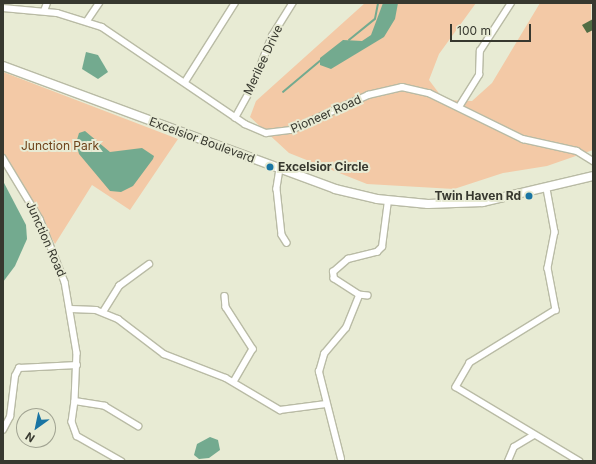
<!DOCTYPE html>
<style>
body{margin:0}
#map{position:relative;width:596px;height:464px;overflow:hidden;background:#e8ebd4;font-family:Inter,sans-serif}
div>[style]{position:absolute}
.green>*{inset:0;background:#f3c9a6}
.water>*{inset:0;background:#73aa8f}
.stream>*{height:1.5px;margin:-0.75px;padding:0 0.75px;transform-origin:0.75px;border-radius:0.75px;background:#73aa8f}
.building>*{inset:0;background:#516d44}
.roads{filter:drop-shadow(1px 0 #b9bba5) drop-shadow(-1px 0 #b9bba5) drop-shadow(0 1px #b9bba5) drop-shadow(0 -1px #b9bba5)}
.minor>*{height:5.5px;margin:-2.75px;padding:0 2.75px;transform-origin:2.75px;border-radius:2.75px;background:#fff}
.secondary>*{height:8px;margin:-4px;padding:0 4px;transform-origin:4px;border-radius:4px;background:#fff}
.dots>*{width:11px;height:11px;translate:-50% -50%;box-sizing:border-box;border:2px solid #e8ebd4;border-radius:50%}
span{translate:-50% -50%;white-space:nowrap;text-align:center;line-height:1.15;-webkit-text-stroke:4px #e8ebd4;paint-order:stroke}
.street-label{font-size:12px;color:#37382f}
.park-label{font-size:12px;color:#6d4219}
.poi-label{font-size:12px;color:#37382f;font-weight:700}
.left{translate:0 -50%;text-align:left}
.right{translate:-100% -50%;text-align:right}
.frame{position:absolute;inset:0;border:4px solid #37382f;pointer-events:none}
.north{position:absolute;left:16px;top:408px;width:40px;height:40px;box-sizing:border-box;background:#e8ebd4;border:1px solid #a1a392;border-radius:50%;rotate:213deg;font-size:11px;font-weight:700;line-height:16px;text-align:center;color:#37382f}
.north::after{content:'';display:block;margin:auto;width:14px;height:18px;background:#1a75a3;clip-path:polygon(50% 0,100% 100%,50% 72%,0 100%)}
.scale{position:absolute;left:450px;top:24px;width:81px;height:18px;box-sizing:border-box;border:2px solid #37382f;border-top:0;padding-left:5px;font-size:12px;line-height:14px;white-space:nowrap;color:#37382f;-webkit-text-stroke:3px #e8ebd4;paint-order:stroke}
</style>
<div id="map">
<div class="green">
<div style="clip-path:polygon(365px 3px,476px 3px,439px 54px,429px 80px,444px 100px,472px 101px,492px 83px,540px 3px,591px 3px,593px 150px,547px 166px,503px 173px,454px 189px,367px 184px,289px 153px,250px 117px,256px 101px)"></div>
<div style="clip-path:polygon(3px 72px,178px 139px,130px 210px,92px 185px,55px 244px,3px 153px)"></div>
</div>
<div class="water">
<div style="clip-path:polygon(383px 3px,398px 3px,395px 19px,384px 37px,331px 69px,320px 65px,320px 58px,343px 40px,362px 41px,371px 35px)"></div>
<div style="clip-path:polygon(86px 52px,98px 55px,108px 72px,98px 79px,82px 69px)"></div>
<div style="clip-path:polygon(85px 131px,110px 152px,142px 148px,154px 156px,153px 159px,133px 186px,121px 192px,110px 191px,79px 154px,76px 143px,79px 133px)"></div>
<div style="clip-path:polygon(3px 181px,26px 225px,27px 239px,15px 266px,3px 282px)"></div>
<div style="clip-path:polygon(210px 437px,218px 440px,220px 450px,209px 458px,199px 459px,194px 455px,197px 444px)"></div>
</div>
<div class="stream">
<div style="left:349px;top:40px;width:33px;rotate:-39deg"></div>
<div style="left:375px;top:19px;width:16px;rotate:-79deg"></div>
<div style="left:283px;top:92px;width:50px;rotate:-40.1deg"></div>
</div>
<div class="building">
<div style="clip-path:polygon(593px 19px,593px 30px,587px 33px,582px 25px)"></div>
</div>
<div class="roads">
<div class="minor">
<div style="left:3px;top:8px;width:54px;rotate:5.3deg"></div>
<div style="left:57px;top:13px;width:47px;rotate:17.3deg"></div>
<div style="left:102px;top:27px;width:173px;rotate:34.1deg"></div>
<div style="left:245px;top:124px;width:23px;rotate:23deg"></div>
<div style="left:266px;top:133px;width:25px;rotate:-7deg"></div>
<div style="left:291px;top:130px;width:85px;rotate:-24.4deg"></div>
<div style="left:368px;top:95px;width:35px;rotate:-13deg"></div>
<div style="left:402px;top:87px;width:28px;rotate:13deg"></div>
<div style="left:429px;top:93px;width:105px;rotate:26.1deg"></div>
<div style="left:523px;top:139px;width:55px;rotate:12.5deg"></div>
<div style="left:577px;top:151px;width:19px;rotate:32deg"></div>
<div style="left:44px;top:11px;width:9px;rotate:-69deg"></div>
<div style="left:87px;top:21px;width:22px;rotate:-56deg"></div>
<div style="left:185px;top:82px;width:93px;rotate:-57.7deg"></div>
<div style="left:459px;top:107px;width:38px;rotate:-58deg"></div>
<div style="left:479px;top:75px;width:24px;rotate:-88deg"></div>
<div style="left:480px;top:51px;width:57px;rotate:-57.1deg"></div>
<div style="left:235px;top:118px;width:35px;rotate:-61deg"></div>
<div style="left:252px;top:87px;width:55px;rotate:-68.6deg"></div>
<div style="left:272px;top:36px;width:39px;rotate:-58deg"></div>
<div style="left:3px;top:158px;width:71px;rotate:58.8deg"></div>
<div style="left:40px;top:219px;width:68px;rotate:68.4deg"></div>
<div style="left:65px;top:282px;width:72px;rotate:80.4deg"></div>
<div style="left:77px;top:353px;width:48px;rotate:92.4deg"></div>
<div style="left:75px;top:401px;width:30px;rotate:9deg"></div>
<div style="left:105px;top:406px;width:39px;rotate:31deg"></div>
<div style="left:280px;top:169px;width:20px;rotate:99deg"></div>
<div style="left:277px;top:189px;width:46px;rotate:83.8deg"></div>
<div style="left:282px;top:235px;width:9px;rotate:58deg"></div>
<div style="left:547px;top:189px;width:44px;rotate:79.5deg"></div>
<div style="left:555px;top:232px;width:37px;rotate:101deg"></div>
<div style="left:548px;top:268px;width:43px;rotate:79.2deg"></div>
<div style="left:556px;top:310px;width:101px;rotate:148.4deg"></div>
<div style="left:470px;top:363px;width:28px;rotate:120deg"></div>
<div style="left:456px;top:387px;width:144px;rotate:31deg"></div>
<div style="left:225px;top:296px;width:11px;rotate:85deg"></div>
<div style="left:226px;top:307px;width:50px;rotate:57.3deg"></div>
<div style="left:253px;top:349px;width:38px;rotate:120deg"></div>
<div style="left:368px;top:296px;width:9px;rotate:-174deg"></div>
<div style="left:359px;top:295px;width:30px;rotate:-147deg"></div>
<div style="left:334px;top:279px;width:7px;rotate:-98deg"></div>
<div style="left:333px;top:272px;width:20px;rotate:-41deg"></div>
<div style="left:348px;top:259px;width:30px;rotate:-14deg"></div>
<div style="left:377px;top:252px;width:7px;rotate:-45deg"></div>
<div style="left:382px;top:247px;width:46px;rotate:-82.6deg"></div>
<div style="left:71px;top:309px;width:25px;rotate:2deg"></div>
<div style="left:96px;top:310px;width:24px;rotate:22deg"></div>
<div style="left:118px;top:319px;width:58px;rotate:37.3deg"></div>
<div style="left:164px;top:354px;width:66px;rotate:21.2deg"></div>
<div style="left:226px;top:378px;width:63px;rotate:30.7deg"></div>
<div style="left:280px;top:410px;width:46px;rotate:-7.4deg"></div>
<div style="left:103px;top:312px;width:31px;rotate:-58deg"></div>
<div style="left:119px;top:286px;width:37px;rotate:-36deg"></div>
<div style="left:75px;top:401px;width:21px;rotate:98deg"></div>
<div style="left:72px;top:422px;width:15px;rotate:70deg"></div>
<div style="left:77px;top:436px;width:51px;rotate:29.6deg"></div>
<div style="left:3px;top:430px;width:15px;rotate:-62deg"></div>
<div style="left:10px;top:417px;width:41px;rotate:-83deg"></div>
<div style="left:15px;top:376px;width:9px;rotate:-63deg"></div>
<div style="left:19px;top:368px;width:58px;rotate:-3deg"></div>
<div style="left:341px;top:459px;width:90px;rotate:-104.2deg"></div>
<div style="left:319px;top:372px;width:19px;rotate:-74deg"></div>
<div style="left:324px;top:354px;width:34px;rotate:-50deg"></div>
<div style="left:346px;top:328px;width:35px;rotate:-68deg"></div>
<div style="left:508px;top:461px;width:15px;rotate:-67deg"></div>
<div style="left:514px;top:447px;width:23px;rotate:-31deg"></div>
</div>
<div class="secondary">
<div style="left:3px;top:66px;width:354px;rotate:20.3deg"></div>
<div style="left:335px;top:189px;width:43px;rotate:13.4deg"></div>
<div style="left:377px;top:199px;width:51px;rotate:5.6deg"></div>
<div style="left:428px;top:204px;width:55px;rotate:-2.1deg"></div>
<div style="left:483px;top:202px;width:113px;rotate:-13.3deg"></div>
</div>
</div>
<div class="dots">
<div style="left:270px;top:167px;background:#1a75a3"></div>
<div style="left:529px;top:196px;background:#1a75a3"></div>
</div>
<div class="street-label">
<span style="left:263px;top:60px;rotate:-65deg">Merilee Drive</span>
<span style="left:326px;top:114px;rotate:-24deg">Pioneer Road</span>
<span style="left:202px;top:140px;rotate:20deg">Excelsior Boulevard</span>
<span style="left:46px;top:239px;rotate:66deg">Junction Road</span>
</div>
<div class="park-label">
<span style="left:60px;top:146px">Junction Park</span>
</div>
<div class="poi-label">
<span class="left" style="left:278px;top:167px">Excelsior Circle</span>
<span class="right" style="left:521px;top:196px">Twin Haven Rd</span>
</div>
<div class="frame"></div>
<div class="north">N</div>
<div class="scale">100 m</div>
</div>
